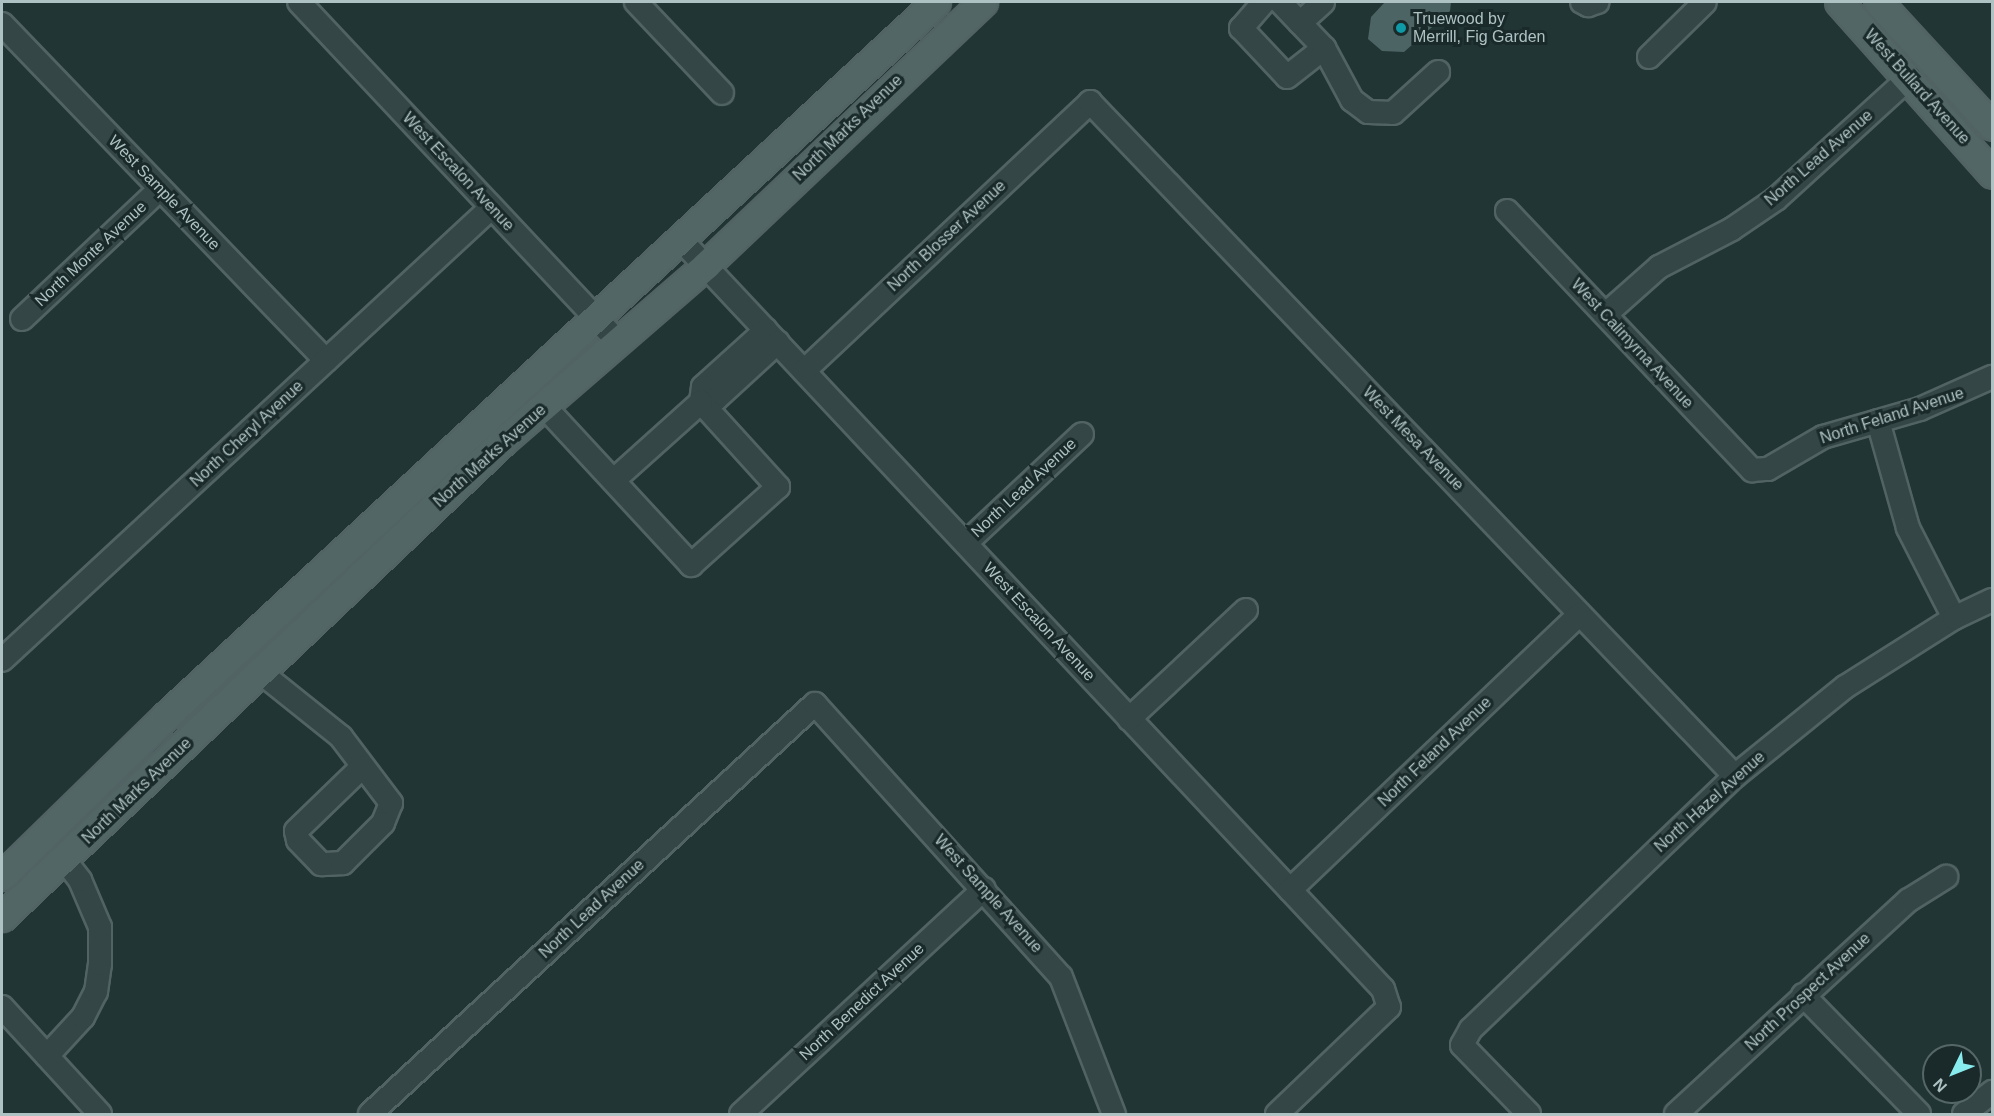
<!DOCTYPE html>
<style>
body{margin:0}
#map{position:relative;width:1994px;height:1116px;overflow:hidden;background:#223535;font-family:Helvetica,sans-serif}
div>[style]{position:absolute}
.building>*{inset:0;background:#4d6464}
.roads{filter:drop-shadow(2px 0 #526364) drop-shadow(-2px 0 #526364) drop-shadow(0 2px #526364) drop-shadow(0 -2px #526364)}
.minor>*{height:22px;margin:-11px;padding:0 11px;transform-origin:11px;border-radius:11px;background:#354646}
.major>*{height:27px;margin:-13.5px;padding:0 13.5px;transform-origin:13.5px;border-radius:13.5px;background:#536666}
.dots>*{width:16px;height:16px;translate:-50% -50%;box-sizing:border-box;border:3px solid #1a2a2a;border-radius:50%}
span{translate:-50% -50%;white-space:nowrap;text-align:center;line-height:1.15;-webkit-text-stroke:6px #1a2a2a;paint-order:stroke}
.poi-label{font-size:16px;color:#afc2c3}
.left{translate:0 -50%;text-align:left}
.street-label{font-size:16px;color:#afc2c3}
.frame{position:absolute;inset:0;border:3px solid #afc2c3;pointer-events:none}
.north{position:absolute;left:1922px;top:1044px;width:60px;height:60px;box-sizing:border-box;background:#1a2a2a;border:2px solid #566767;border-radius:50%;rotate:227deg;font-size:16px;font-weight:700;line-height:24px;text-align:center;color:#afc2c3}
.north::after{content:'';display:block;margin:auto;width:21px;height:27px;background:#88ebee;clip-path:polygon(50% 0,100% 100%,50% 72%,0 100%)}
</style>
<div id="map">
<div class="building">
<div style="clip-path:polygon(1385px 2px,1451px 2px,1450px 11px,1404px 52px,1382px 51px,1368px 39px,1371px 17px)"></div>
</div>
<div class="roads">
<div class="minor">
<div style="left:299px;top:2px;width:466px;rotate:46.8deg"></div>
<div style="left:636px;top:2px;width:125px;rotate:46.6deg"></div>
<div style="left:1264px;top:2px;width:35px;rotate:131deg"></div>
<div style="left:1241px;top:28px;width:67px;rotate:46.8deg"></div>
<div style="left:1287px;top:77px;width:47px;rotate:-38.1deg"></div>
<div style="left:1280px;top:2px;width:64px;rotate:46.3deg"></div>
<div style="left:1324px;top:48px;width:59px;rotate:61.7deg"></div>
<div style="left:1352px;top:100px;width:20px;rotate:37deg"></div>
<div style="left:1368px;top:112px;width:25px;rotate:2deg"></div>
<div style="left:1393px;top:113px;width:61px;rotate:-42.3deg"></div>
<div style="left:1582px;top:2px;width:7px;rotate:27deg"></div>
<div style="left:1588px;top:5px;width:10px;rotate:-17deg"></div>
<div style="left:1300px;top:23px;width:31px;rotate:-42deg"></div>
<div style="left:2px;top:24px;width:467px;rotate:46.1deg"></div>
<div style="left:1649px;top:57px;width:78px;rotate:-44.5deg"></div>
<div style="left:1507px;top:211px;width:357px;rotate:46.6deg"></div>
<div style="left:1752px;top:470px;width:16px;rotate:-4deg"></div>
<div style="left:1768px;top:469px;width:64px;rotate:-30.2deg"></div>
<div style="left:1823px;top:437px;width:101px;rotate:-16.1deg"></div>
<div style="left:1920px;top:409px;width:79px;rotate:-24deg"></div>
<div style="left:682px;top:241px;width:1025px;rotate:46.86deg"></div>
<div style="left:1383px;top:989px;width:19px;rotate:72deg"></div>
<div style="left:1389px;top:1007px;width:155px;rotate:136.3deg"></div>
<div style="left:1606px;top:314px;width:71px;rotate:-41.6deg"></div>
<div style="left:1659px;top:267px;width:82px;rotate:-27.5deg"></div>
<div style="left:1732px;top:229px;width:53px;rotate:-34.3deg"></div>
<div style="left:1776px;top:199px;width:181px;rotate:-42.3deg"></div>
<div style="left:22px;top:319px;width:190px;rotate:-43.3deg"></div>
<div style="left:766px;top:330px;width:85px;rotate:137.9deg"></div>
<div style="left:703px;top:387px;width:15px;rotate:98deg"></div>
<div style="left:701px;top:402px;width:15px;rotate:-11deg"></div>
<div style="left:716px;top:399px;width:84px;rotate:-42.6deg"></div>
<div style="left:804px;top:371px;width:393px;rotate:-43.2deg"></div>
<div style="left:1090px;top:102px;width:933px;rotate:46.26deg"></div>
<div style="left:544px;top:406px;width:217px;rotate:47.2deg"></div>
<div style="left:691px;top:565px;width:117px;rotate:-41.9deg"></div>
<div style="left:778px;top:487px;width:115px;rotate:-132.2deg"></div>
<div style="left:701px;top:402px;width:117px;rotate:138.1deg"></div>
<div style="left:1878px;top:421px;width:111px;rotate:74.3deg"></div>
<div style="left:1908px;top:528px;width:101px;rotate:62.9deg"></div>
<div style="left:966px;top:543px;width:159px;rotate:-43.2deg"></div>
<div style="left:2px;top:660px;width:666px;rotate:-42.75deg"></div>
<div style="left:260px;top:672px;width:104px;rotate:38.7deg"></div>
<div style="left:341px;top:737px;width:83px;rotate:52.9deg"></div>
<div style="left:391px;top:803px;width:22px;rotate:112deg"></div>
<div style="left:383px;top:823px;width:57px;rotate:135deg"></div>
<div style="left:343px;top:863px;width:22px;rotate:177deg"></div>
<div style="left:321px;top:864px;width:33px;rotate:-134deg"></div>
<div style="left:298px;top:840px;width:9px;rotate:-103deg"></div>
<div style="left:296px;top:831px;width:92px;rotate:-44.1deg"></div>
<div style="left:1129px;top:719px;width:160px;rotate:-43deg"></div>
<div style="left:1290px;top:890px;width:400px;rotate:-43.6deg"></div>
<div style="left:1803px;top:995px;width:166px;rotate:45.7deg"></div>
<div style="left:2px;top:1007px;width:145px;rotate:47.5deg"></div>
<div style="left:47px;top:1056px;width:53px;rotate:-47.3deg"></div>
<div style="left:83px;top:1017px;width:28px;rotate:-63deg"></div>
<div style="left:96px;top:992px;width:28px;rotate:-82deg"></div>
<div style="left:100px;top:964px;width:37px;rotate:-90deg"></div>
<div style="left:100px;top:927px;width:51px;rotate:-113.1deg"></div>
<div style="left:80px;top:880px;width:24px;rotate:-128deg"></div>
<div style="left:370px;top:1114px;width:605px;rotate:-42.66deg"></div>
<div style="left:815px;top:704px;width:367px;rotate:48deg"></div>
<div style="left:1061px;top:977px;width:147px;rotate:68.9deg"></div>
<div style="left:741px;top:1114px;width:331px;rotate:-42.8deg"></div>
<div style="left:1529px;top:1114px;width:96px;rotate:-134.2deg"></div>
<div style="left:1462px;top:1045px;width:18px;rotate:-61deg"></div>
<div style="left:1471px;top:1029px;width:366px;rotate:-43.8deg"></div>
<div style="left:1735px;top:776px;width:141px;rotate:-39deg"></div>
<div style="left:1845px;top:687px;width:129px;rotate:-32.3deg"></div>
<div style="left:1954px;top:618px;width:42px;rotate:-25.3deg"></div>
<div style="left:1676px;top:1114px;width:316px;rotate:-42.6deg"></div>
<div style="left:1909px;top:900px;width:44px;rotate:-31.9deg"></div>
<div style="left:1964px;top:1114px;width:36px;rotate:-38deg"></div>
</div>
<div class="major">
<div style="left:1839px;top:2px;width:230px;rotate:48.3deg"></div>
<div style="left:1878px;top:2px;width:168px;rotate:47.4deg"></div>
<div style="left:2px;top:876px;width:229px;rotate:-44.3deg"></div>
<div style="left:166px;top:716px;width:1050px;rotate:-42.84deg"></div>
<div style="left:2px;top:917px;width:690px;rotate:-43.53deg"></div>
<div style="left:502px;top:442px;width:270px;rotate:-40.9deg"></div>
<div style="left:706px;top:265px;width:382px;rotate:-43.5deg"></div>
</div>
</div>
<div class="dots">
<div style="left:1401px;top:28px;background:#0f9aa8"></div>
</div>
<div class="poi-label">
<span class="left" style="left:1413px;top:28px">Truewood by<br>Merrill, Fig Garden</span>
</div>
<div class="street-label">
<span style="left:1917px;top:87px;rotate:48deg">West Bullard Avenue</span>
<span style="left:848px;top:128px;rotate:-44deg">North Marks Avenue</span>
<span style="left:1819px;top:158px;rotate:-41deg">North Lead Avenue</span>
<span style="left:458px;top:172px;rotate:47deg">West Escalon Avenue</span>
<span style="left:164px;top:193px;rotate:46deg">West Sample Avenue</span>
<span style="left:947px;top:236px;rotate:-43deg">North Blosser Avenue</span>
<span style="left:91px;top:254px;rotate:-43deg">North Monte Avenue</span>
<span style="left:1632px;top:344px;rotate:47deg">West Calimyrna Avenue</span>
<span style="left:1892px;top:416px;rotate:-18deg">North Feland Avenue</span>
<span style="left:247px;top:434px;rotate:-43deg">North Cheryl Avenue</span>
<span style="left:1413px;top:439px;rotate:46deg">West Mesa Avenue</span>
<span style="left:490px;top:456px;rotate:-42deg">North Marks Avenue</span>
<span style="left:1024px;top:488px;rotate:-43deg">North Lead Avenue</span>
<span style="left:1039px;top:622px;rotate:47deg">West Escalon Avenue</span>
<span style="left:1435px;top:752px;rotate:-44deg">North Feland Avenue</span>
<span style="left:137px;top:791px;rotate:-44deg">North Marks Avenue</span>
<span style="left:1710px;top:802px;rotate:-42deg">North Hazel Avenue</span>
<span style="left:988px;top:894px;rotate:48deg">West Sample Avenue</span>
<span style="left:592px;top:909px;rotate:-43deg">North Lead Avenue</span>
<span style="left:1808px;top:992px;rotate:-43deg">North Prospect Avenue</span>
<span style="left:862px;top:1002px;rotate:-43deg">North Benedict Avenue</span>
</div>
<div class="frame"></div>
<div class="north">N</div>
</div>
